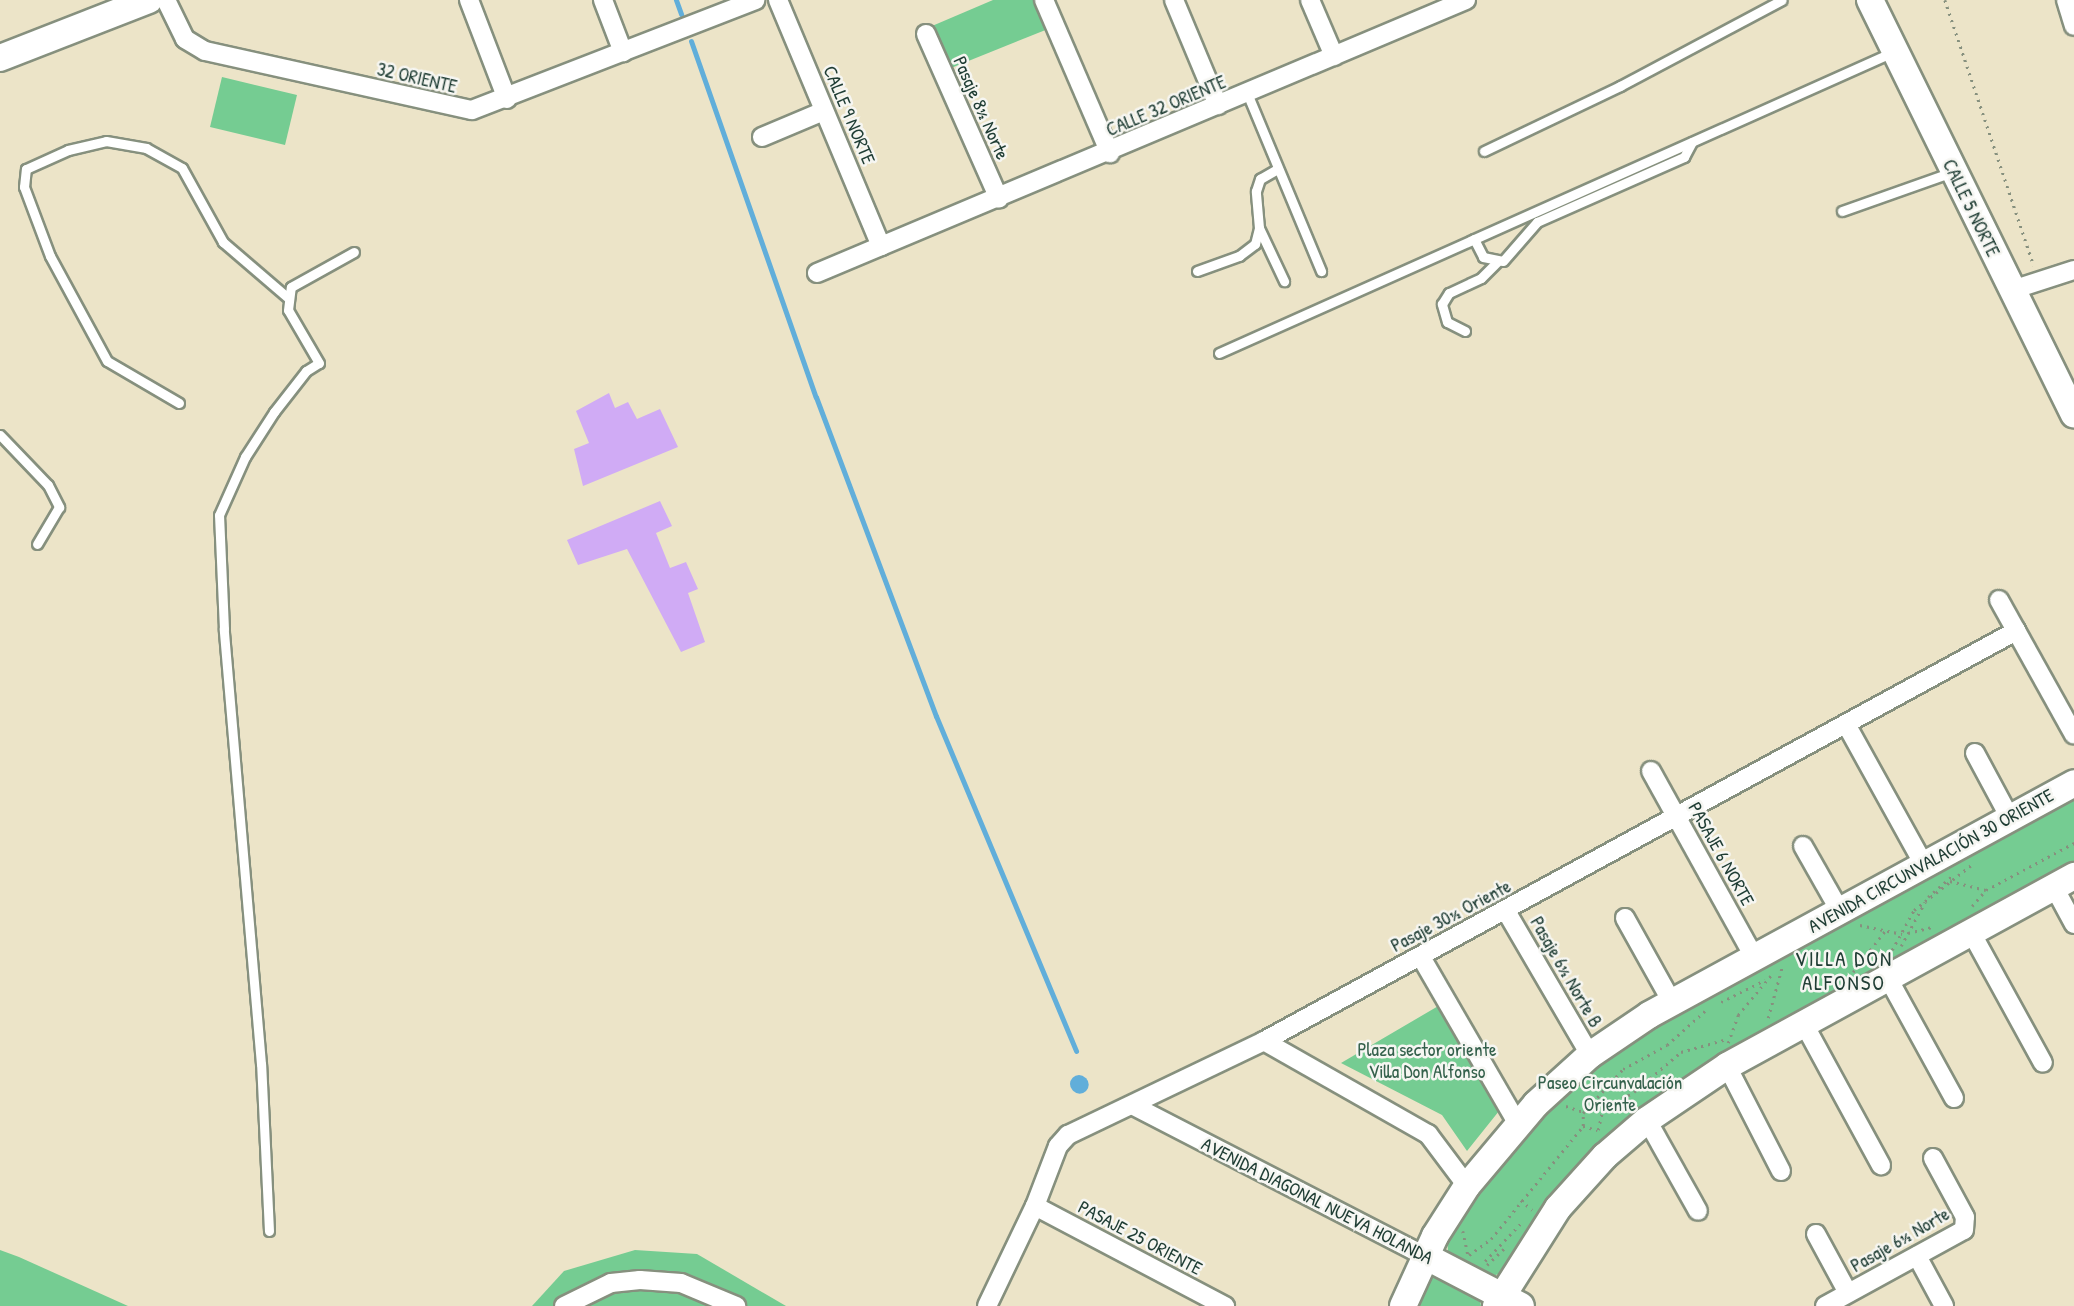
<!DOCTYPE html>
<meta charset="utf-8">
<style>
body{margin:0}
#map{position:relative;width:2074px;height:1306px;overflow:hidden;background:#ece4c8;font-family:"Patrick Hand",sans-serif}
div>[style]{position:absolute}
.green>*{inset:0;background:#75cc92}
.stream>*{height:5px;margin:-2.5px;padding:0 2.5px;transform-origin:2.5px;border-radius:2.5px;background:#61aeda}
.canal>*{height:18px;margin:-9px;padding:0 9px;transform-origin:9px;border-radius:9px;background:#61aeda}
.building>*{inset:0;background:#d0abf5}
.path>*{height:2.5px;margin-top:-1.25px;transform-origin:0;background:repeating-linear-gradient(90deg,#86907e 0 2px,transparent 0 7px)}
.roads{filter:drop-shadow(2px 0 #86907e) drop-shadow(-2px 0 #86907e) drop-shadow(0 2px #86907e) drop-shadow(0 -2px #86907e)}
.lane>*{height:9px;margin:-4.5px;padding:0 4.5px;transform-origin:4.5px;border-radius:4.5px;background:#fff}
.street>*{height:18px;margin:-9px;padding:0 9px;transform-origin:9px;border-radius:9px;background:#fff}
.secondary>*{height:26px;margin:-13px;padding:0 13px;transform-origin:13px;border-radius:13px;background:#fff}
span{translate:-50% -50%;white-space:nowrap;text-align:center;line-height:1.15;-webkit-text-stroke:5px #f6f6f2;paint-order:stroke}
.street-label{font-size:19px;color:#1f3d34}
.park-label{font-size:19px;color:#34614c}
.neighbourhood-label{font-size:21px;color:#1f3d34;letter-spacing:2px}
</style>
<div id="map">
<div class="green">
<div style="clip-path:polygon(993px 0,1037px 0,1048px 29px,951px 68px,932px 26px)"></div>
<div style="clip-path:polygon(222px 77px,297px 95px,285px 145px,210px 127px)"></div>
<div style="clip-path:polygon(2074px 793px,2074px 862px,1704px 1066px,1504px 1272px,1493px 1276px,1448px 1255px,1447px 1234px,1487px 1176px,1585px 1070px,1640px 1030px)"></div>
<div style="clip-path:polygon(1440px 1005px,1503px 1106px,1467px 1151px,1442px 1115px,1341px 1063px)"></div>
<div style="clip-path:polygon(0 1250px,19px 1257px,128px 1306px,0 1306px)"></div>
<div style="clip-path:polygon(635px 1250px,697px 1254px,786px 1306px,532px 1306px,564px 1271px)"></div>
<div style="clip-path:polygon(1427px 1272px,1480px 1300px,1481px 1306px,1410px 1306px)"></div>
</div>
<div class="stream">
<div style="left:676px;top:0;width:15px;rotate:70deg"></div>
<div style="left:691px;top:41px;width:377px;rotate:70.7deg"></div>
<div style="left:816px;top:397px;width:341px;rotate:69.4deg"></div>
<div style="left:936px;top:716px;width:363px;rotate:67.3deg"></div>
</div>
<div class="canal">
<div style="left:1079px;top:1084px;width:1px;rotate:45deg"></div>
</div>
<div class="building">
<div style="clip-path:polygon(609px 393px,615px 408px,628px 402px,637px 419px,660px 409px,678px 447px,583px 486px,574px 449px,589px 443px,576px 411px)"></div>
<div style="clip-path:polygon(660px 501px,672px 526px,656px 533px,670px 568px,686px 562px,698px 589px,688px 593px,705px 642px,681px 652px,627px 549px,578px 565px,567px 540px)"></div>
</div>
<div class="path">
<div style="left:1945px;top:0;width:280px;rotate:71.5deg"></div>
<div style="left:1950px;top:881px;width:37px;rotate:14deg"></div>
<div style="left:1986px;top:890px;width:100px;rotate:-28.1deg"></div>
<div style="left:1928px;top:897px;width:32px;rotate:-41deg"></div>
<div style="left:1972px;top:906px;width:21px;rotate:-49deg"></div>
<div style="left:1860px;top:925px;width:43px;rotate:12.1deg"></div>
<div style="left:1908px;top:933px;width:25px;rotate:-14deg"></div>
<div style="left:1901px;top:946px;width:50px;rotate:-61.4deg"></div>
<div style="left:1892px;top:950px;width:46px;rotate:-61.2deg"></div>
<div style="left:1914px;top:910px;width:76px;rotate:-38.1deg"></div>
<div style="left:1853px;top:972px;width:52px;rotate:-52deg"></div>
<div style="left:1721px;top:1002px;width:49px;rotate:-26.6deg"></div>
<div style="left:1768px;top:1018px;width:53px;rotate:-74.6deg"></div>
<div style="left:1728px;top:1043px;width:30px;rotate:-70deg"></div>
<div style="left:1738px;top:1015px;width:55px;rotate:-50.2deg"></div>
<div style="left:1566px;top:1106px;width:18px;rotate:19deg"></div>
<div style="left:1583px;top:1113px;width:59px;rotate:-47.7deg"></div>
<div style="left:1623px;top:1069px;width:50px;rotate:-28.6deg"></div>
<div style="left:1667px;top:1045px;width:52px;rotate:-41.9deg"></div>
<div style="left:1583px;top:1126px;width:15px;rotate:16deg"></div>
<div style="left:1598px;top:1130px;width:23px;rotate:-77deg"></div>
<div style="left:1603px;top:1108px;width:35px;rotate:-27deg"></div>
<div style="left:1634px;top:1092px;width:62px;rotate:-40.4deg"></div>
<div style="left:1681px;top:1052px;width:48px;rotate:-15.8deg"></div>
<div style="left:1521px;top:1200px;width:15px;rotate:42deg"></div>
<div style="left:1463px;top:1231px;width:25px;rotate:78deg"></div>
<div style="left:1469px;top:1255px;width:27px;rotate:-36deg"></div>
<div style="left:1491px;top:1239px;width:146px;rotate:-50.8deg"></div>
<div style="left:1583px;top:1126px;width:13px;rotate:-90deg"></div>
<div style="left:1485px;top:1261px;width:52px;rotate:-46.5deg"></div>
<div style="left:1487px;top:1265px;width:28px;rotate:-44deg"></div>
</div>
<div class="roads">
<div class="lane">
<div style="left:1247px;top:93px;width:193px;rotate:67.4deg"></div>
<div style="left:1484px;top:151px;width:151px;rotate:-25.5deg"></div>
<div style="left:1620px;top:86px;width:183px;rotate:-28deg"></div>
<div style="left:1842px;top:211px;width:117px;rotate:-19.5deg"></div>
<div style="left:1259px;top:228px;width:59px;rotate:64.7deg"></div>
<div style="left:1474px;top:239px;width:20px;rotate:63deg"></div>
<div style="left:1483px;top:257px;width:20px;rotate:11deg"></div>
<div style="left:1503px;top:261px;width:52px;rotate:-48.9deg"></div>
<div style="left:1537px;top:222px;width:161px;rotate:-23.9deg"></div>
<div style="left:1684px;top:157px;width:17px;rotate:-62deg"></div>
<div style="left:1197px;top:271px;width:45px;rotate:-19.7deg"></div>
<div style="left:1239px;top:256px;width:20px;rotate:-37deg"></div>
<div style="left:1255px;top:244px;width:16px;rotate:-76deg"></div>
<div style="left:1259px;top:228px;width:37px;rotate:-95deg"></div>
<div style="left:1256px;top:191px;width:13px;rotate:-72deg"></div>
<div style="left:1260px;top:179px;width:20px;rotate:-30deg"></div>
<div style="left:1465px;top:331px;width:20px;rotate:-153deg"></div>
<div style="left:1447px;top:322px;width:19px;rotate:-106deg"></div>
<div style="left:1442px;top:304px;width:13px;rotate:-58deg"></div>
<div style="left:1449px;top:293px;width:35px;rotate:-25deg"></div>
<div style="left:1481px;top:278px;width:24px;rotate:-45deg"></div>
<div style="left:1219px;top:353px;width:736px;rotate:-24.06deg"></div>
<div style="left:179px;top:403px;width:83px;rotate:-149.7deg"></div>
<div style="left:107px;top:361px;width:119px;rotate:-118.5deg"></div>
<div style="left:50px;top:256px;width:74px;rotate:-110.6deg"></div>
<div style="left:24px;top:187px;width:18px;rotate:-84deg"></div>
<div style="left:26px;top:169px;width:46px;rotate:-24.3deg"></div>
<div style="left:68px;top:150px;width:39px;rotate:-13deg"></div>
<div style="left:106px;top:141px;width:41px;rotate:9.9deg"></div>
<div style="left:146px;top:148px;width:41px;rotate:29.1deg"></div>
<div style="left:182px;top:168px;width:85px;rotate:61deg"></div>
<div style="left:223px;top:242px;width:84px;rotate:40.7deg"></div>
<div style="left:0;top:435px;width:69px;rotate:46.2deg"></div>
<div style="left:48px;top:485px;width:25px;rotate:63deg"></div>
<div style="left:59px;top:507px;width:43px;rotate:120.7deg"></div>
<div style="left:269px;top:1231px;width:167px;rotate:-92.7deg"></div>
<div style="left:261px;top:1064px;width:437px;rotate:-94.9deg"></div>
<div style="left:224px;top:629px;width:114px;rotate:-92.5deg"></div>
<div style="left:219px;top:515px;width:64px;rotate:-65.9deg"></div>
<div style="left:245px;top:457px;width:54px;rotate:-57.2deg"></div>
<div style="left:274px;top:412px;width:52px;rotate:-52deg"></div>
<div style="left:306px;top:371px;width:15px;rotate:-32deg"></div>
<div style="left:319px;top:363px;width:61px;rotate:-120.3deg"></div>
<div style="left:288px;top:310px;width:23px;rotate:-83deg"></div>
<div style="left:291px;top:287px;width:72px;rotate:-29.1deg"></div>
</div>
<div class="street">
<div style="left:166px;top:0;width:43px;rotate:64deg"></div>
<div style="left:185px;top:39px;width:23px;rotate:31deg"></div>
<div style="left:205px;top:51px;width:273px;rotate:12.5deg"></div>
<div style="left:472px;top:110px;width:304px;rotate:-21.2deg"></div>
<div style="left:469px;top:0;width:106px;rotate:69deg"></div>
<div style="left:603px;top:0;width:56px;rotate:69deg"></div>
<div style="left:778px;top:0;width:267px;rotate:67.3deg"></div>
<div style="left:1044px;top:0;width:167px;rotate:66.7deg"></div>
<div style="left:1174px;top:0;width:114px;rotate:67.3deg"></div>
<div style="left:1310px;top:0;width:61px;rotate:66.8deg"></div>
<div style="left:2066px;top:0;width:27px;rotate:73deg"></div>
<div style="left:926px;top:34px;width:180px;rotate:66.1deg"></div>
<div style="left:762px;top:137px;width:67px;rotate:-22.8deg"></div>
<div style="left:817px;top:273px;width:704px;rotate:-22.81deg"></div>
<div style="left:2012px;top:290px;width:65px;rotate:-17.9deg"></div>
<div style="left:1999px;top:600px;width:154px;rotate:60.9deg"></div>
<div style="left:1846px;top:724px;width:161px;rotate:61deg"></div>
<div style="left:1975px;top:753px;width:74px;rotate:61.7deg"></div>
<div style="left:1651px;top:771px;width:213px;rotate:61deg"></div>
<div style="left:1803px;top:846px;width:75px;rotate:60.4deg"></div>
<div style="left:2054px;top:887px;width:42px;rotate:61.6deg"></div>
<div style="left:1506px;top:911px;width:167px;rotate:59.7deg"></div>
<div style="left:1625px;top:918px;width:96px;rotate:60.8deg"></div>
<div style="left:1971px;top:932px;width:149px;rotate:61.2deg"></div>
<div style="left:1421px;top:957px;width:193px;rotate:59.9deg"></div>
<div style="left:1888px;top:978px;width:137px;rotate:61.2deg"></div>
<div style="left:1804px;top:1024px;width:161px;rotate:61.4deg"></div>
<div style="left:1264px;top:1041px;width:189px;rotate:29.6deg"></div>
<div style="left:1428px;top:1134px;width:65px;rotate:53.1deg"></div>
<div style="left:1727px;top:1066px;width:118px;rotate:62.8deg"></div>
<div style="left:1132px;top:1105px;width:330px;rotate:27.3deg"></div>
<div style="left:1647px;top:1120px;width:104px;rotate:60.7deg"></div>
<div style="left:1035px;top:1206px;width:215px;rotate:27.8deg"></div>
<div style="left:1816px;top:1234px;width:67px;rotate:61.5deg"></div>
<div style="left:1917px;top:1256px;width:57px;rotate:61.6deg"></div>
<div style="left:564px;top:1306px;width:52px;rotate:-26.1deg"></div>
<div style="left:611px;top:1283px;width:29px;rotate:-6deg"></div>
<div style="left:640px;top:1280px;width:41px;rotate:4.2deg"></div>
<div style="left:681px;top:1283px;width:60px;rotate:22.7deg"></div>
<div style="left:987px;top:1306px;width:111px;rotate:-64.4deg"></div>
<div style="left:1035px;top:1206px;width:64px;rotate:-69deg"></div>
<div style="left:1058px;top:1146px;width:15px;rotate:-48deg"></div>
<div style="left:1068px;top:1135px;width:217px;rotate:-25.6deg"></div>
<div style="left:1264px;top:1041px;width:857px;rotate:-28.6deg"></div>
<div style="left:1825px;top:1306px;width:158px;rotate:-28.7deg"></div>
<div style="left:1964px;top:1230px;width:13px;rotate:-86deg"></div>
<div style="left:1965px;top:1217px;width:67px;rotate:-118.5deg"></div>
</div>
<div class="secondary">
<div style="left:1870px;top:0;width:462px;rotate:63.8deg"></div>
<div style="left:0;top:58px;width:160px;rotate:-21.3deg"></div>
<div style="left:1425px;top:1256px;width:108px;rotate:27.5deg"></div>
<div style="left:1403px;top:1306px;width:77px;rotate:-65.4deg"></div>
<div style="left:1435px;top:1236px;width:59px;rotate:-57.4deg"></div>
<div style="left:1467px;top:1186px;width:107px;rotate:-49.9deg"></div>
<div style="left:1536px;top:1104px;width:73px;rotate:-42.2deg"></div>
<div style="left:1590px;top:1055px;width:71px;rotate:-34.1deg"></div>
<div style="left:1649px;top:1015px;width:484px;rotate:-28.6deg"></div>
<div style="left:1496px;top:1306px;width:116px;rotate:-57.7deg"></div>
<div style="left:1558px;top:1208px;width:70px;rotate:-47.9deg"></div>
<div style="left:1605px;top:1156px;width:55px;rotate:-40.6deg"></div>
<div style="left:1647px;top:1120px;width:97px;rotate:-34deg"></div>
<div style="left:1727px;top:1066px;width:396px;rotate:-28.7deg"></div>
</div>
</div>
<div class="street-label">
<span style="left:417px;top:78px;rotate:13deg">32 ORIENTE</span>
<span style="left:1166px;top:106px;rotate:-23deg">CALLE 32 ORIENTE</span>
<span style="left:981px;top:108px;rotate:66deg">Pasaje 8½ Norte</span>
<span style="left:849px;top:115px;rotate:67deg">CALLE 9 NORTE</span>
<span style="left:1971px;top:208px;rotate:64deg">CALLE 5 NORTE</span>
<span style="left:1721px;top:854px;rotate:61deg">PASAJE 6 NORTE</span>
<span style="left:1931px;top:861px;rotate:-29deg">AVENIDA CIRCUNVALACIÓN 30 ORIENTE</span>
<span style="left:1451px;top:916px;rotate:-28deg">Pasaje 30½ Oriente</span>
<span style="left:1566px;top:972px;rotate:60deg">Pasaje 6½ Norte B</span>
<span style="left:1317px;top:1201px;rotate:27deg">AVENIDA DIAGONAL NUEVA HOLANDA</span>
<span style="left:1140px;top:1238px;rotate:28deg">PASAJE 25 ORIENTE</span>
<span style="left:1900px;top:1240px;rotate:-30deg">Pasaje 6½ Norte</span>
</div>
<div class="park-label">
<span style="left:1427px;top:1061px">Plaza sector oriente<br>Villa Don Alfonso</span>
<span style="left:1610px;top:1094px">Paseo Circunvalación<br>Oriente</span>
</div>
<div class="neighbourhood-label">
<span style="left:1844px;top:971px">VILLA DON<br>ALFONSO</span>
</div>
</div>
